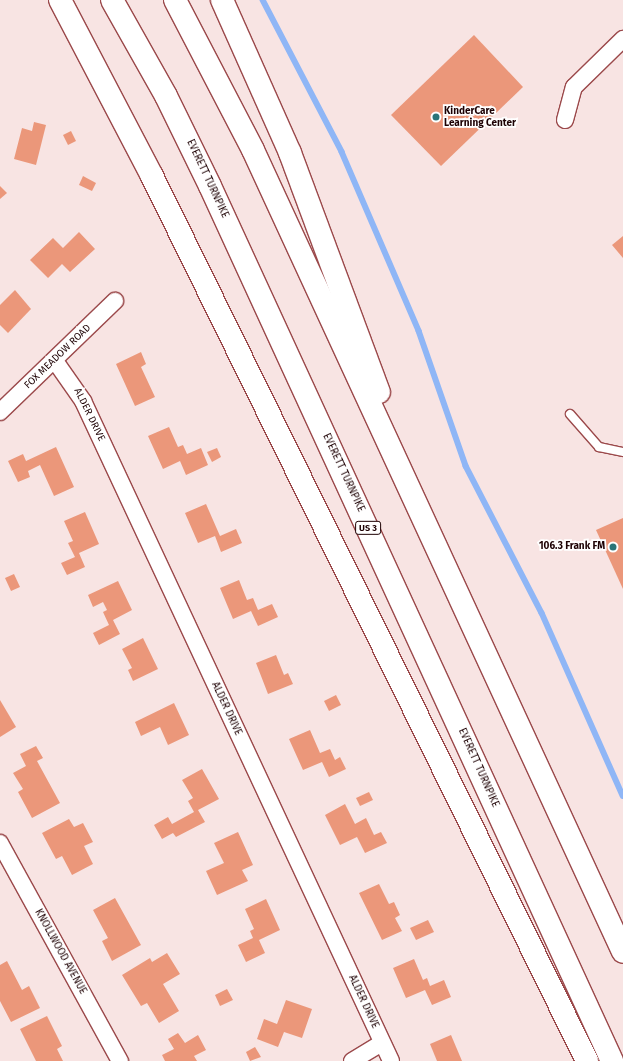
<!DOCTYPE html>
<style>
body{margin:0}
#map{position:relative;width:623px;height:1061px;overflow:hidden;background:#f8e4e3;font-family:"Fira Sans",sans-serif}
div>[style]{position:absolute}
.stream>*{height:5.5px;margin:-2.75px;padding:0 2.75px;transform-origin:2.75px;border-radius:2.75px;background:#8fb6f6}
.building>*{inset:0;background:#eb977a}
.roads{filter:drop-shadow(1px 0 #9b494b) drop-shadow(-1px 0 #9b494b) drop-shadow(0 1px #9b494b) drop-shadow(0 -1px #9b494b)}
.service>*{height:8px;margin:-4px;padding:0 4px;transform-origin:4px;border-radius:4px;background:#fff}
.minor>*{height:16px;margin:-8px;padding:0 8px;transform-origin:8px;border-radius:8px;background:#fff}
.motorway>*{height:22px;margin:-11px;padding:0 11px;transform-origin:11px;border-radius:11px;background:#fff}
.dots>*{width:11px;height:11px;translate:-50% -50%;box-sizing:border-box;border:2px solid #fff;border-radius:50%}
span{translate:-50% -50%;white-space:nowrap;text-align:center;line-height:1.15;-webkit-text-stroke:3.5px #fff;paint-order:stroke}
.shield-label span{padding:1px 3px;background:#fff;border:1px solid;border-radius:3px;-webkit-text-stroke-width:0}
.shield-label{font-size:9px;color:#1d0103;font-weight:700}
.poi-label{font-size:10px;color:#1d0103;font-weight:700}
.left{translate:0 -50%;text-align:left}
.right{translate:-100% -50%;text-align:right}
.street-label{font-size:10px;color:#1d0103}
</style>
<div id="map">
<div class="stream">
<div style="left:263px;top:0;width:171px;rotate:62.5deg"></div>
<div style="left:342px;top:152px;width:195px;rotate:66.7deg"></div>
<div style="left:419px;top:331px;width:143px;rotate:70.8deg"></div>
<div style="left:466px;top:466px;width:165px;rotate:62.7deg"></div>
<div style="left:542px;top:613px;width:200px;rotate:66.1deg"></div>
</div>
<div class="building">
<div style="clip-path:polygon(474px 35px,523px 87px,441px 166px,391px 115px)"></div>
<div style="clip-path:polygon(34px 122px,46px 125px,36px 165px,14px 159px,22px 128px,32px 131px)"></div>
<div style="clip-path:polygon(71px 131px,76px 141px,68px 145px,63px 135px)"></div>
<div style="clip-path:polygon(83px 176px,96px 183px,92px 191px,79px 185px)"></div>
<div style="clip-path:polygon(0 186px,7px 193px,0 199px)"></div>
<div style="clip-path:polygon(79px 232px,95px 249px,70px 272px,62px 264px,48px 278px,30px 260px,53px 238px,63px 248px)"></div>
<div style="clip-path:polygon(623px 236px,623px 258px,612px 245px)"></div>
<div style="clip-path:polygon(15px 290px,31px 309px,8px 333px,0 325px,0 305px)"></div>
<div style="clip-path:polygon(141px 352px,146px 364px,141px 367px,155px 397px,135px 406px,116px 364px)"></div>
<div style="clip-path:polygon(169px 427px,178px 447px,183px 445px,187px 454px,201px 448px,208px 465px,186px 475px,180px 461px,163px 469px,148px 436px)"></div>
<div style="clip-path:polygon(56px 447px,74px 487px,54px 496px,40px 465px,28px 471px,30px 477px,18px 482px,8px 461px,23px 454px,26px 461px)"></div>
<div style="clip-path:polygon(217px 448px,221px 457px,212px 462px,207px 452px)"></div>
<div style="clip-path:polygon(206px 504px,220px 536px,236px 529px,242px 543px,221px 552px,215px 536px,198px 543px,185px 513px)"></div>
<div style="clip-path:polygon(85px 512px,99px 544px,79px 553px,85px 567px,67px 575px,61px 563px,75px 557px,68px 543px,73px 541px,64px 521px)"></div>
<div style="clip-path:polygon(623px 518px,623px 589px,596px 530px)"></div>
<div style="clip-path:polygon(14px 574px,20px 587px,11px 591px,5px 578px)"></div>
<div style="clip-path:polygon(239px 580px,247px 600px,253px 598px,258px 610px,272px 604px,278px 617px,258px 626px,251px 611px,233px 619px,220px 588px)"></div>
<div style="clip-path:polygon(118px 581px,132px 610px,113px 620px,120px 634px,99px 645px,93px 633px,109px 625px,103px 612px,107px 610px,103px 602px,93px 607px,88px 595px)"></div>
<div style="clip-path:polygon(143px 638px,158px 669px,133px 681px,128px 670px,132px 668px,122px 649px)"></div>
<div style="clip-path:polygon(276px 655px,284px 675px,288px 673px,293px 684px,268px 694px,256px 663px)"></div>
<div style="clip-path:polygon(336px 695px,341px 705px,329px 711px,324px 701px)"></div>
<div style="clip-path:polygon(0 700px,16px 727px,0 737px)"></div>
<div style="clip-path:polygon(174px 703px,189px 735px,168px 745px,160px 727px,141px 736px,135px 722px)"></div>
<div style="clip-path:polygon(310px 730px,320px 753px,330px 749px,335px 760px,340px 757px,346px 769px,329px 777px,322px 762px,303px 770px,289px 739px)"></div>
<div style="clip-path:polygon(36px 746px,43px 758px,37px 761px,60px 803px,32px 818px,18px 792px,23px 789px,13px 773px,26px 766px,20px 754px)"></div>
<div style="clip-path:polygon(202px 769px,219px 799px,198px 810px,205px 822px,176px 837px,173px 833px,162px 839px,154px 825px,168px 817px,172px 824px,194px 812px,188px 801px,193px 798px,182px 780px)"></div>
<div style="clip-path:polygon(369px 792px,373px 800px,360px 806px,356px 798px)"></div>
<div style="clip-path:polygon(345px 804px,355px 824px,366px 818px,374px 835px,381px 832px,387px 843px,365px 853px,357px 837px,340px 845px,325px 815px)"></div>
<div style="clip-path:polygon(69px 819px,74px 827px,83px 823px,93px 842px,84px 846px,93px 864px,72px 875px,62px 856px,56px 859px,42px 833px)"></div>
<div style="clip-path:polygon(238px 832px,253px 865px,242px 870px,248px 881px,217px 895px,206px 871px,224px 863px,214px 843px)"></div>
<div style="clip-path:polygon(379px 884px,389px 904px,394px 902px,400px 915px,395px 918px,402px 931px,382px 940px,359px 893px)"></div>
<div style="clip-path:polygon(115px 898px,141px 945px,112px 961px,102px 941px,108px 938px,93px 910px)"></div>
<div style="clip-path:polygon(266px 899px,280px 930px,259px 940px,265px 953px,246px 962px,238px 945px,253px 938px,250px 931px,254px 929px,245px 909px)"></div>
<div style="clip-path:polygon(428px 920px,434px 932px,416px 940px,410px 928px)"></div>
<div style="clip-path:polygon(167px 953px,180px 974px,163px 984px,179px 1011px,159px 1023px,147px 1003px,141px 1006px,122px 975px,150px 958px,152px 962px)"></div>
<div style="clip-path:polygon(414px 959px,423px 980px,427px 978px,430px 986px,444px 980px,451px 997px,432px 1005px,425px 990px,406px 998px,393px 968px)"></div>
<div style="clip-path:polygon(7px 961px,22px 990px,29px 986px,40px 1008px,11px 1022px,0 1001px,0 965px)"></div>
<div style="clip-path:polygon(227px 989px,233px 1000px,220px 1006px,215px 995px)"></div>
<div style="clip-path:polygon(286px 1000px,312px 1009px,302px 1038px,284px 1032px,278px 1047px,257px 1039px,264px 1019px,277px 1024px)"></div>
<div style="clip-path:polygon(47px 1016px,62px 1046px,57px 1049px,63px 1061px,36px 1061px,20px 1029px)"></div>
<div style="clip-path:polygon(178px 1033px,185px 1043px,198px 1035px,206px 1050px,194px 1056px,197px 1061px,165px 1061px,162px 1055px,174px 1049px,168px 1039px)"></div>
<div style="clip-path:polygon(451px 1035px,462px 1061px,437px 1061px,430px 1044px)"></div>
<div style="clip-path:polygon(255px 1047px,261px 1057px,250px 1061px,246px 1052px)"></div>
</div>
<div class="roads">
<div class="service">
<div style="left:570px;top:414px;width:44px;rotate:48.7deg"></div>
<div style="left:599px;top:447px;width:25px;rotate:12deg"></div>
</div>
<div class="minor">
<div style="left:565px;top:120px;width:34px;rotate:-75deg"></div>
<div style="left:574px;top:87px;width:69px;rotate:-44.4deg"></div>
<div style="left:55px;top:361px;width:49px;rotate:55deg"></div>
<div style="left:83px;top:401px;width:728px;rotate:64.98deg"></div>
<div style="left:0;top:412px;width:160px;rotate:-44deg"></div>
<div style="left:0;top:843px;width:249px;rotate:61.2deg"></div>
<div style="left:352px;top:1061px;width:35px;rotate:-31deg"></div>
</div>
<div class="motorway">
<div style="left:60px;top:0;width:199px;rotate:62.4deg"></div>
<div style="left:152px;top:176px;width:986px;rotate:63.82deg"></div>
<div style="left:112px;top:0;width:110px;rotate:60.6deg"></div>
<div style="left:166px;top:96px;width:100px;rotate:63.9deg"></div>
<div style="left:210px;top:186px;width:963px;rotate:65.32deg"></div>
<div style="left:175px;top:0;width:169px;rotate:62.5deg"></div>
<div style="left:253px;top:150px;width:883px;rotate:65.23deg"></div>
<div style="left:222px;top:0;width:167px;rotate:66deg"></div>
<div style="left:290px;top:153px;width:255px;rotate:69.6deg"></div>
</div>
</div>
<div class="dots">
<div style="left:436px;top:117px;background:#2a7478"></div>
<div style="left:613px;top:547px;background:#2a7478"></div>
</div>
<div class="shield-label">
<span style="left:368px;top:528px">US 3</span>
</div>
<div class="poi-label">
<span class="left" style="left:444px;top:117px">KinderCare<br>Learning Center</span>
<span class="right" style="left:605px;top:547px">106.3 Frank FM</span>
</div>
<div class="street-label">
<span style="left:207px;top:179px;rotate:65deg">EVERETT TURNPIKE</span>
<span style="left:58px;top:357px;rotate:-44deg">FOX MEADOW ROAD</span>
<span style="left:89px;top:415px;rotate:64deg">ALDER DRIVE</span>
<span style="left:343px;top:473px;rotate:65deg">EVERETT TURNPIKE</span>
<span style="left:226px;top:709px;rotate:65deg">ALDER DRIVE</span>
<span style="left:478px;top:768px;rotate:66deg">EVERETT TURNPIKE</span>
<span style="left:60px;top:952px;rotate:61deg">KNOLLWOOD AVENUE</span>
<span style="left:363px;top:1002px;rotate:65deg">ALDER DRIVE</span>
</div>
</div>
